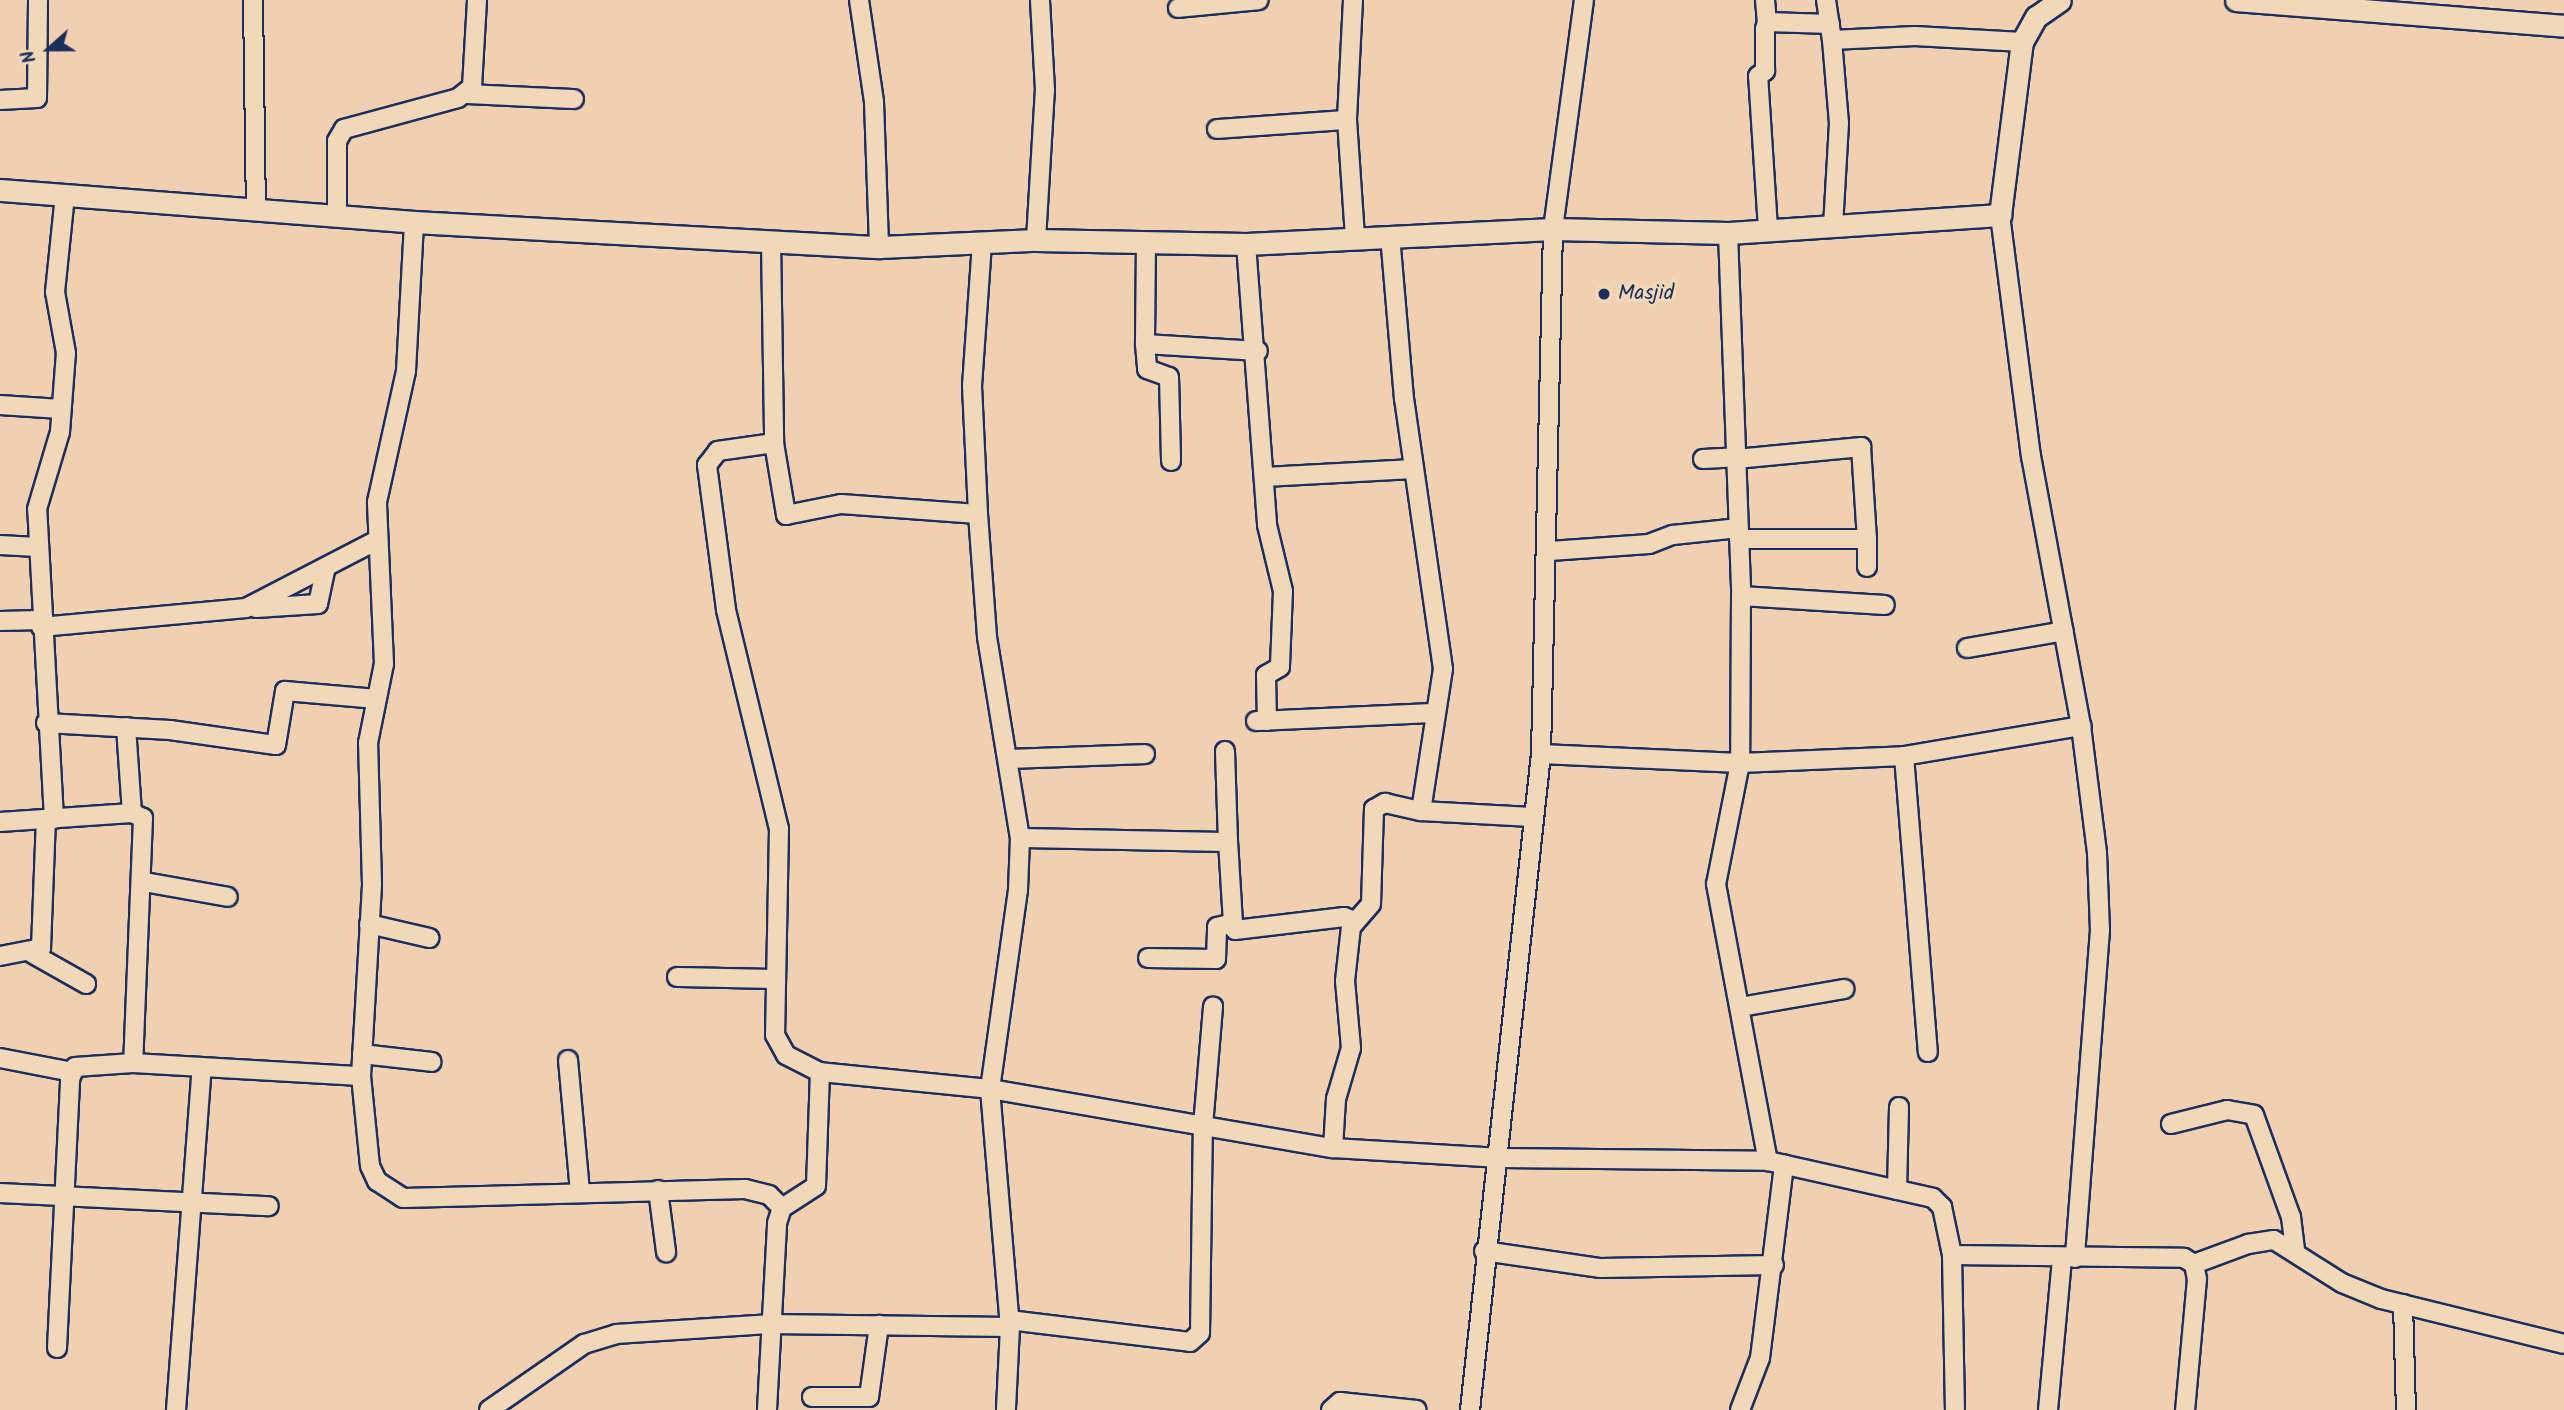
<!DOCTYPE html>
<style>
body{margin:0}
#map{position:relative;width:2564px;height:1410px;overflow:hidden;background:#f1d0b2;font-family:Kalam,sans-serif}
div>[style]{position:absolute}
.roads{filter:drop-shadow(2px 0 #1b2f5e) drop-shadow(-2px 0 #1b2f5e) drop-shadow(0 2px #1b2f5e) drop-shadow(0 -2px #1b2f5e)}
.minor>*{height:18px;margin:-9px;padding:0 9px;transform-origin:9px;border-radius:9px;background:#f0d8b8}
.tertiary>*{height:21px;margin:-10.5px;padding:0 10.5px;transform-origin:10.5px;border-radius:10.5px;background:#f0d8b8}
.dots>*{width:19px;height:19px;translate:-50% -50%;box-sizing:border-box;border:4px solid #f0d8b8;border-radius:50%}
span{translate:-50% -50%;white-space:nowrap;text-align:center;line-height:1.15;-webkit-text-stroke:7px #f0d8b8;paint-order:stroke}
.poi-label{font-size:21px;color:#1b2f5e}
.left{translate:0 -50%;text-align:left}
.north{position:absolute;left:14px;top:14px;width:70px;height:70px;-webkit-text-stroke:5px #f0d8b8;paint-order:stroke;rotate:249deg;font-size:19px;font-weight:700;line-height:28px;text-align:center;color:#1b2f5e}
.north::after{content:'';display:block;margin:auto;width:24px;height:32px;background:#1b2f5e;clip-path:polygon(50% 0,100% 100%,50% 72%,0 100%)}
</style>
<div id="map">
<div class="roads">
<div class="minor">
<div style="left:253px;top:0;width:206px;rotate:89.2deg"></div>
<div style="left:859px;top:0;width:103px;rotate:81.6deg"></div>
<div style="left:874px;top:102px;width:145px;rotate:88deg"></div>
<div style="left:1353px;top:0;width:120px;rotate:92.9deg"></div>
<div style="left:1347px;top:120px;width:116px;rotate:86.1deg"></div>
<div style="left:1765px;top:0;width:22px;rotate:85deg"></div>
<div style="left:1826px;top:0;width:40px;rotate:81.5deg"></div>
<div style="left:1832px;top:40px;width:83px;rotate:-2.8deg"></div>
<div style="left:1915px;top:36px;width:107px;rotate:3.2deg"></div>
<div style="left:1178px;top:8px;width:81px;rotate:-5.6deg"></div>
<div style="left:1832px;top:40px;width:83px;rotate:85.2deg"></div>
<div style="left:1839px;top:123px;width:103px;rotate:93.3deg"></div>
<div style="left:466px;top:94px;width:108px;rotate:2.7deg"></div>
<div style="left:0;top:100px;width:37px;rotate:-3deg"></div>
<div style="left:37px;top:98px;width:98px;rotate:-89.4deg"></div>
<div style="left:1217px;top:129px;width:130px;rotate:-4deg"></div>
<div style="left:337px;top:214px;width:73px;rotate:-90deg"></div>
<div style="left:337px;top:141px;width:14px;rotate:-60deg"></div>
<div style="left:344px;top:129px;width:118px;rotate:-15.2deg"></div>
<div style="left:458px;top:98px;width:18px;rotate:-38deg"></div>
<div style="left:472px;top:87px;width:87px;rotate:-86.7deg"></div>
<div style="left:2000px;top:215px;width:243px;rotate:82.7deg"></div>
<div style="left:2031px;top:456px;width:275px;rotate:79.5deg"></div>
<div style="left:1768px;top:229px;width:153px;rotate:-93.7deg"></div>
<div style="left:1758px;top:76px;width:9px;rotate:-36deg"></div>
<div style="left:1765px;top:71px;width:42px;rotate:-90deg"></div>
<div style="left:1765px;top:29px;width:7px;rotate:-74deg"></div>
<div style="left:1767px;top:22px;width:63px;rotate:1.8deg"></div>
<div style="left:1728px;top:233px;width:363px;rotate:87.9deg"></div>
<div style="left:1741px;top:596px;width:167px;rotate:90.3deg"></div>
<div style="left:1740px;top:763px;width:123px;rotate:101.2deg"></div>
<div style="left:1716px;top:884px;width:282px;rotate:79.4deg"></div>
<div style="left:1036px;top:240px;width:150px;rotate:-86.6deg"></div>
<div style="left:1045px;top:90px;width:90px;rotate:-93.2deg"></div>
<div style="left:771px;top:241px;width:202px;rotate:89.1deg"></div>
<div style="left:774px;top:443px;width:57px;rotate:171.9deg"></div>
<div style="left:718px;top:451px;width:18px;rotate:128deg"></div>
<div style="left:707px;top:465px;width:146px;rotate:82.5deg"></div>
<div style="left:726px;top:610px;width:225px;rotate:76.4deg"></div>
<div style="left:779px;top:829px;width:206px;rotate:91.1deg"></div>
<div style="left:775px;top:1035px;width:23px;rotate:61deg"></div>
<div style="left:786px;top:1055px;width:38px;rotate:27deg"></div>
<div style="left:982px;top:243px;width:143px;rotate:94deg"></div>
<div style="left:972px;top:386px;width:128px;rotate:87.3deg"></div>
<div style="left:978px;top:514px;width:123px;rotate:85.8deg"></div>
<div style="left:987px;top:637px;width:204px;rotate:80.7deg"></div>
<div style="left:1020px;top:838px;width:52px;rotate:92.2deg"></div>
<div style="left:1018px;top:890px;width:201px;rotate:98deg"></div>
<div style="left:990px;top:1089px;width:239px;rotate:85.2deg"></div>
<div style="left:1010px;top:1327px;width:83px;rotate:92.8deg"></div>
<div style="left:1146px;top:244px;width:100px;rotate:90.6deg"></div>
<div style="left:1145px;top:344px;width:113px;rotate:3.5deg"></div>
<div style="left:1246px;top:244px;width:282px;rotate:85.7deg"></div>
<div style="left:1267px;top:525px;width:68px;rotate:76.4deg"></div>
<div style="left:1283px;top:591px;width:76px;rotate:92.3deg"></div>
<div style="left:1280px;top:667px;width:16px;rotate:150deg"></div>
<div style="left:1266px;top:675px;width:46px;rotate:88.8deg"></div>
<div style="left:1145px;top:344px;width:25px;rotate:85deg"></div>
<div style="left:1147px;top:369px;width:23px;rotate:20deg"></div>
<div style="left:1169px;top:377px;width:84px;rotate:88.6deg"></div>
<div style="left:0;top:405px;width:61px;rotate:3.8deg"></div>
<div style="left:774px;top:443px;width:73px;rotate:80.5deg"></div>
<div style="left:786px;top:515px;width:56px;rotate:-11.3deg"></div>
<div style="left:841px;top:504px;width:137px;rotate:4.2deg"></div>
<div style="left:1703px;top:459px;width:33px;rotate:-3deg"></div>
<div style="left:1736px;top:459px;width:126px;rotate:-5.5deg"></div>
<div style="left:1861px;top:447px;width:92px;rotate:86.3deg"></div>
<div style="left:1264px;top:477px;width:150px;rotate:-3.1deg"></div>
<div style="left:1739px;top:539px;width:128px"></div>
<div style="left:1867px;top:539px;width:28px;rotate:90deg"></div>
<div style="left:0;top:545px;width:37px;rotate:3deg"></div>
<div style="left:1550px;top:551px;width:99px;rotate:-4deg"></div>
<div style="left:1649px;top:544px;width:26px;rotate:-21deg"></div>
<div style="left:1673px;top:535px;width:66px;rotate:-6.1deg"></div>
<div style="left:1741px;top:596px;width:144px;rotate:3.6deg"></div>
<div style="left:256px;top:608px;width:62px;rotate:-3.7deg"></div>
<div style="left:318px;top:604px;width:35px;rotate:-78deg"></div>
<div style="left:0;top:621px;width:40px;rotate:-1.4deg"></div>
<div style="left:41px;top:627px;width:206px;rotate:-5.3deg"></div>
<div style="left:246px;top:608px;width:148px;rotate:-27.4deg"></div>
<div style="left:1967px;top:648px;width:98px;rotate:-9.9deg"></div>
<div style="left:1256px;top:721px;width:178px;rotate:-2.6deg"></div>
<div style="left:46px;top:723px;width:124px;rotate:3.2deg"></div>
<div style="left:170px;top:730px;width:107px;rotate:8.1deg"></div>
<div style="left:276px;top:745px;width:55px;rotate:-80.5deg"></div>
<div style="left:285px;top:691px;width:92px;rotate:5deg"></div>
<div style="left:126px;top:727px;width:86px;rotate:86deg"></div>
<div style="left:1541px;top:754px;width:199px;rotate:2.6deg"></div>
<div style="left:1740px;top:763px;width:164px;rotate:-2.4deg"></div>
<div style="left:1904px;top:756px;width:180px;rotate:-9.6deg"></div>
<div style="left:2081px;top:726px;width:128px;rotate:82.8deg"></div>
<div style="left:2097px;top:853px;width:77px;rotate:87.8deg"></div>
<div style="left:2100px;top:930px;width:329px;rotate:94.4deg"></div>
<div style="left:1904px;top:756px;width:297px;rotate:85.4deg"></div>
<div style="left:1011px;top:759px;width:134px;rotate:-2.1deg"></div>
<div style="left:1421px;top:811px;width:111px;rotate:3.1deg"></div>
<div style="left:54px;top:819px;width:310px;rotate:-93.1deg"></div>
<div style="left:37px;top:509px;width:80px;rotate:-73.4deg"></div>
<div style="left:60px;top:432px;width:79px;rotate:-85.7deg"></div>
<div style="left:66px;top:353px;width:62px;rotate:-100.2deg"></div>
<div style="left:55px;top:292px;width:97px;rotate:-84.1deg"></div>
<div style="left:0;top:822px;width:132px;rotate:-3.9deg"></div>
<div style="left:132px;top:813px;width:12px;rotate:24deg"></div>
<div style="left:143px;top:818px;width:245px;rotate:92.3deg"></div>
<div style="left:1020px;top:838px;width:208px;rotate:1.1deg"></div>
<div style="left:1228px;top:842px;width:91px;rotate:-91.9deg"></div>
<div style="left:144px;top:882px;width:85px;rotate:10.1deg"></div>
<div style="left:1233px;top:923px;width:7px;rotate:74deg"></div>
<div style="left:1235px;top:930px;width:110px;rotate:-6.8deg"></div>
<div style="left:1344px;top:917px;width:12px;rotate:20deg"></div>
<div style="left:369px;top:924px;width:62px;rotate:13.1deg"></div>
<div style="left:33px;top:954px;width:61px;rotate:29.5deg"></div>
<div style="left:0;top:956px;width:42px;rotate:-11deg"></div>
<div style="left:41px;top:948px;width:129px;rotate:-87.8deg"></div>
<div style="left:1148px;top:958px;width:68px;rotate:0.8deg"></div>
<div style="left:1216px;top:959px;width:32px;rotate:-88deg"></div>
<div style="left:1217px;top:927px;width:16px;rotate:-14deg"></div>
<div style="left:1233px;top:923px;width:81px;rotate:-93.5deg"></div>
<div style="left:677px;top:977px;width:99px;rotate:1.2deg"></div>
<div style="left:1740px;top:1007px;width:106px;rotate:-9.8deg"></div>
<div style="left:362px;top:1054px;width:70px;rotate:6.5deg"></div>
<div style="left:0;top:1058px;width:73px;rotate:11deg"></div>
<div style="left:568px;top:1060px;width:132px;rotate:84.8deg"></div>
<div style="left:361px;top:1076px;width:90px;rotate:84.3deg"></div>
<div style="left:370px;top:1166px;width:17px;rotate:65deg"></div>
<div style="left:377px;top:1181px;width:31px;rotate:33deg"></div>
<div style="left:403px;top:1198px;width:342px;rotate:-1.5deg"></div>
<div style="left:745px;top:1189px;width:25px;rotate:14deg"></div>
<div style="left:769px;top:1195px;width:18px;rotate:45deg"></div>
<div style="left:2171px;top:1124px;width:58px;rotate:-14deg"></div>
<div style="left:2227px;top:1110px;width:27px;rotate:10deg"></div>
<div style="left:2254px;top:1115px;width:109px;rotate:70.1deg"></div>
<div style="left:2291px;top:1217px;width:34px;rotate:83deg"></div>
<div style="left:1333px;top:1148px;width:49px;rotate:-86.5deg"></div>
<div style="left:1336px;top:1099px;width:53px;rotate:-73.6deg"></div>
<div style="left:1351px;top:1048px;width:67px;rotate:-95.1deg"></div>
<div style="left:1345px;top:981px;width:54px;rotate:-83.7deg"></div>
<div style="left:1351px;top:927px;width:30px;rotate:-49deg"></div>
<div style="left:1371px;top:904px;width:95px;rotate:-88.2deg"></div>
<div style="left:1374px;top:809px;width:13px;rotate:-29deg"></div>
<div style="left:1385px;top:803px;width:37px;rotate:13deg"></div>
<div style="left:1421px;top:811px;width:144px;rotate:-81.2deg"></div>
<div style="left:1443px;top:669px;width:273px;rotate:-98.2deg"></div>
<div style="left:1404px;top:399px;width:163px;rotate:-94.9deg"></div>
<div style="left:658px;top:1190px;width:63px;rotate:82.6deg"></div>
<div style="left:1897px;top:1190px;width:83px;rotate:-88.6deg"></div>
<div style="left:0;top:1193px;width:269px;rotate:2.8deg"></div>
<div style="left:1484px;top:1251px;width:118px;rotate:8.3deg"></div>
<div style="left:1601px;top:1268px;width:173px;rotate:-1deg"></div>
<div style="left:1952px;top:1255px;width:155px;rotate:88.9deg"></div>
<div style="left:2194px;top:1264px;width:58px;rotate:-20.3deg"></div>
<div style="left:2248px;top:1244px;width:26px;rotate:-9deg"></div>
<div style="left:2274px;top:1240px;width:80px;rotate:32.3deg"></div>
<div style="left:2342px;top:1283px;width:42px;rotate:22.3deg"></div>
<div style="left:2381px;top:1299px;width:188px;rotate:13.8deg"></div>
<div style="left:2403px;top:1304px;width:106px;rotate:88.4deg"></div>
<div style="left:1009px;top:1320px;width:182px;rotate:6.9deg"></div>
<div style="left:1190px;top:1342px;width:13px;rotate:-42deg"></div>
<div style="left:1200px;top:1333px;width:207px;rotate:-89.2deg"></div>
<div style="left:1203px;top:1126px;width:120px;rotate:-85.2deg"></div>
<div style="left:57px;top:1348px;width:269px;rotate:-87.2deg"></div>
<div style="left:70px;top:1079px;width:13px;rotate:-67deg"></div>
<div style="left:75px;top:1067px;width:58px;rotate:-3.9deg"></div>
<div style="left:133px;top:1063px;width:228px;rotate:3.3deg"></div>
<div style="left:361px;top:1076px;width:192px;rotate:-86.7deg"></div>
<div style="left:372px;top:884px;width:141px;rotate:-91.6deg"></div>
<div style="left:368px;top:743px;width:81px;rotate:-78.6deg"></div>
<div style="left:384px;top:664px;width:162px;rotate:-92.5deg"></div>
<div style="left:377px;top:502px;width:134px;rotate:-77.5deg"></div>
<div style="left:406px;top:371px;width:149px;rotate:-86.9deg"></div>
<div style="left:812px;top:1397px;width:57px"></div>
<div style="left:869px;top:1397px;width:73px;rotate:-82.1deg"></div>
<div style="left:176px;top:1410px;width:344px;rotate:-85.7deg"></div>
<div style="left:489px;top:1410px;width:116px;rotate:-34.8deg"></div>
<div style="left:584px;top:1344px;width:34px;rotate:-17deg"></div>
<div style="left:616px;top:1334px;width:153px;rotate:-3.7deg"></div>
<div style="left:769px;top:1324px;width:241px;rotate:0.7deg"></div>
<div style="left:767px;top:1410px;width:187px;rotate:-86.9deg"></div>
<div style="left:777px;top:1223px;width:16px;rotate:-72deg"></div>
<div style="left:782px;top:1208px;width:40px;rotate:-32.9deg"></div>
<div style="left:816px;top:1186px;width:114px;rotate:-88deg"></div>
<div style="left:820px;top:1072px;width:171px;rotate:5.7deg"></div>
<div style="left:990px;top:1089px;width:348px;rotate:9.8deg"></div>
<div style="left:1333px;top:1148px;width:168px;rotate:3.4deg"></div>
<div style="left:1501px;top:1158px;width:267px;rotate:0.6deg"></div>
<div style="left:1768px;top:1161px;width:169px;rotate:12.6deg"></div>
<div style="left:1933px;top:1198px;width:13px;rotate:45deg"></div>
<div style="left:1942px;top:1207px;width:49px;rotate:78.2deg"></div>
<div style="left:1952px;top:1255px;width:232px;rotate:0.7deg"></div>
<div style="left:2184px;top:1258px;width:12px;rotate:31deg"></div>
<div style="left:2194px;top:1264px;width:15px;rotate:79deg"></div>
<div style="left:2197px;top:1279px;width:132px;rotate:95.2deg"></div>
<div style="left:1331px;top:1410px;width:12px;rotate:-42deg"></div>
<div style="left:1340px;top:1402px;width:77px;rotate:5.9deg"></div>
<div style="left:1470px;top:1410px;width:660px;rotate:-83.82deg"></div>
<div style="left:1541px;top:754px;width:525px;rotate:-88.69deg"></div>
<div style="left:1553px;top:229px;width:231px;rotate:-82.3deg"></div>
<div style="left:1740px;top:1410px;width:56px;rotate:-69deg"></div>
<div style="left:1760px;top:1358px;width:195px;rotate:-82.9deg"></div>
<div style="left:2048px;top:1410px;width:153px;rotate:-84.7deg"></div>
</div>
<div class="tertiary">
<div style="left:2236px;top:0;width:329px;rotate:4.5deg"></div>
<div style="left:0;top:190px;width:415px;rotate:4.4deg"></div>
<div style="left:414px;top:222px;width:466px;rotate:3.1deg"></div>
<div style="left:879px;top:247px;width:157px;rotate:-2.6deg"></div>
<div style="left:1036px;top:240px;width:210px;rotate:1.1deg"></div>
<div style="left:1246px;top:244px;width:307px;rotate:-2.8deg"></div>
<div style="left:1553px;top:229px;width:175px;rotate:1.3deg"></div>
<div style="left:1728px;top:233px;width:273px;rotate:-3.8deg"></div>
<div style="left:2000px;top:215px;width:174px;rotate:-82.8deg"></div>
<div style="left:2022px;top:42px;width:29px;rotate:-61deg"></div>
<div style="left:2036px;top:17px;width:29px;rotate:-35deg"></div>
</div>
</div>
<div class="dots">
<div style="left:1604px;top:294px;background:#1b2f5e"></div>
</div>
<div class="poi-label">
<span class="left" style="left:1618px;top:294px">Masjid</span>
</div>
<div class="north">N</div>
</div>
